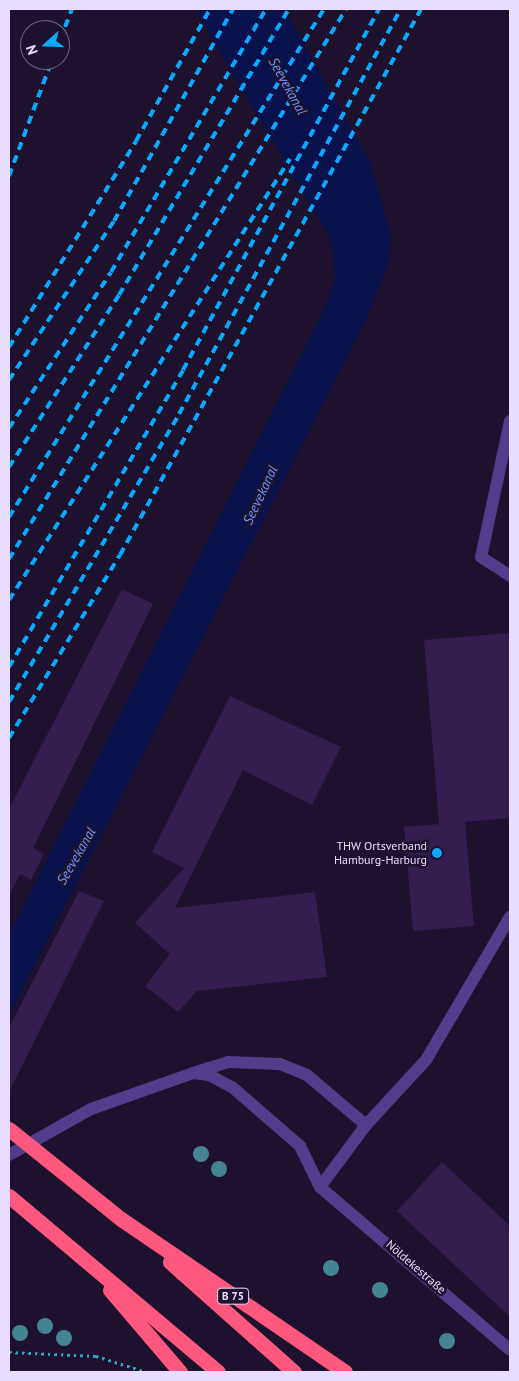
<!DOCTYPE html>
<meta charset="utf-8">
<style>
body{margin:0}
#map{position:relative;width:519px;height:1381px;overflow:hidden;background:#1d112d;font-family:"PT Sans",sans-serif}
div>[style]{position:absolute}
.water>*{inset:0;background:#0a124d}
.building>*{inset:0;background:#331d4e}
.path>*{height:3px;margin-top:-1.5px;transform-origin:0;background:repeating-linear-gradient(90deg,#2fa5c1 0 2.5px,transparent 0 6.5px)}
.lane>*{height:12px;margin:-6px;padding:0 6px;transform-origin:6px;border-radius:6px;background:#533c8c}
.street>*{height:12px;margin:-6px;padding:0 6px;transform-origin:6px;border-radius:6px;background:#533c8c}
.highway>*{height:15px;margin:-7.5px;padding:0 7.5px;transform-origin:7.5px;border-radius:7.5px;background:#ff587e}
.rail>*{height:4px;margin-top:-2px;transform-origin:0;background:repeating-linear-gradient(90deg,#09a9ff 0 8px,transparent 0 14px)}
.highway-bridge>*{height:15px;margin:-7.5px;padding:0 7.5px;transform-origin:7.5px;border-radius:7.5px;background:#ff587e}
.trees>*{width:16px;height:16px;margin:-8px;border-radius:50%;background:#458491}
.dots>*{width:14px;height:14px;translate:-50% -50%;box-sizing:border-box;border:2px solid #1d112d;border-radius:50%}
span{translate:-50% -50%;white-space:nowrap;text-align:center;line-height:1.15;-webkit-text-stroke:5px #1d112d;paint-order:stroke}
.shield-label span{padding:1px 4px;background:#1d112d;border:1px solid;border-radius:4px;-webkit-text-stroke-width:0}
.shield-label{font-size:11px;color:#e9ddff;font-weight:700}
.poi-label{font-size:12px;color:#e9ddff}
.right{translate:-100% -50%;text-align:right}
.street-label{font-size:12px;color:#e9ddff}
.water-label{font-size:14px;color:#6b96ff;font-style:italic}
.frame{position:absolute;inset:0;border:10px solid #e9ddff;pointer-events:none}
.north{position:absolute;left:20px;top:20px;width:50px;height:50px;box-sizing:border-box;background:#1d112d;border:1px solid #6f6381;border-radius:50%;rotate:250deg;font-size:14px;font-weight:700;line-height:20px;text-align:center;color:#e9ddff}
.north::after{content:'';display:block;margin:auto;width:18px;height:22px;background:#09a9ff;clip-path:polygon(50% 0,100% 100%,50% 72%,0 100%)}
</style>
<div id="map">
<div class="water">
<div style="clip-path:polygon(195px 9px,284px 9px,370px 162px,391px 234px,389px 263px,366px 320px,9px 1015px,9px 935px,321px 315px,335px 281px,333px 253px,326px 231px)"></div>
</div>
<div class="building">
<div style="clip-path:polygon(122px 589px,153px 604px,33px 848px,44px 854px,31px 880px,20px 874px,9px 897px,9px 809px)"></div>
<div style="clip-path:polygon(510px 633px,510px 818px,465px 822px,474px 926px,413px 931px,404px 827px,439px 824px,424px 640px)"></div>
<div style="clip-path:polygon(230px 696px,341px 747px,312px 805px,243px 770px,175px 908px,315px 892px,327px 977px,197px 991px,178px 1012px,145px 986px,170px 954px,135px 923px,184px 868px,152px 852px)"></div>
<div style="clip-path:polygon(79px 891px,104px 901px,9px 1092px,9px 1028px)"></div>
<div style="clip-path:polygon(442px 1162px,510px 1226px,510px 1317px,397px 1211px)"></div>
</div>
<div class="path">
<div style="left:9px;top:1352px;width:87px;rotate:2.6deg"></div>
<div style="left:96px;top:1356px;width:53px;rotate:17.4deg"></div>
</div>
<div class="lane">
<div style="left:510px;top:421px;width:139px;rotate:102deg"></div>
<div style="left:481px;top:557px;width:35px;rotate:33deg"></div>
<div style="left:196px;top:1072px;width:34px;rotate:-17deg"></div>
<div style="left:228px;top:1062px;width:52px;rotate:2.2deg"></div>
<div style="left:280px;top:1064px;width:29px;rotate:22deg"></div>
<div style="left:307px;top:1075px;width:77px;rotate:40.3deg"></div>
<div style="left:9px;top:1155px;width:94px;rotate:-29.3deg"></div>
<div style="left:91px;top:1109px;width:108px;rotate:-19.4deg"></div>
<div style="left:193px;top:1073px;width:16px;rotate:7deg"></div>
<div style="left:209px;top:1075px;width:26px;rotate:28deg"></div>
<div style="left:232px;top:1087px;width:90px;rotate:40.9deg"></div>
<div style="left:300px;top:1146px;width:46px;rotate:64deg"></div>
<div style="left:320px;top:1187px;width:77px;rotate:-53.4deg"></div>
<div style="left:366px;top:1125px;width:88px;rotate:-47.3deg"></div>
<div style="left:426px;top:1060px;width:166px;rotate:-59.6deg"></div>
</div>
<div class="street">
<div style="left:320px;top:1187px;width:250px;rotate:40.6deg"></div>
</div>
<div class="highway">
<div style="left:9px;top:1196px;width:273px;rotate:40.1deg"></div>
<div style="left:121px;top:1219px;width:271px;rotate:34.3deg"></div>
<div style="left:170px;top:1262px;width:166px;rotate:41.6deg"></div>
<div style="left:110px;top:1290px;width:108px;rotate:49.5deg"></div>
</div>
<div class="rail">
<div style="left:60px;top:40px;width:33px;rotate:-69deg"></div>
<div style="left:9px;top:176px;width:124px;rotate:-69.7deg"></div>
<div style="left:9px;top:347px;width:242px;rotate:-58.3deg"></div>
<div style="left:136px;top:141px;width:151px;rotate:-60.7deg"></div>
<div style="left:9px;top:380px;width:191px;rotate:-56.6deg"></div>
<div style="left:114px;top:221px;width:243px;rotate:-60.7deg"></div>
<div style="left:9px;top:428px;width:186px;rotate:-56.8deg"></div>
<div style="left:111px;top:272px;width:305px;rotate:-59.5deg"></div>
<div style="left:9px;top:467px;width:204px;rotate:-57.4deg"></div>
<div style="left:119px;top:295px;width:333px;rotate:-59.3deg"></div>
<div style="left:9px;top:517px;width:598px;rotate:-58.2deg"></div>
<div style="left:9px;top:559px;width:645px;rotate:-58.5deg"></div>
<div style="left:9px;top:600px;width:523px;rotate:-57.5deg"></div>
<div style="left:9px;top:667px;width:344px;rotate:-59.6deg"></div>
<div style="left:183px;top:370px;width:411px;rotate:-61.5deg"></div>
<div style="left:9px;top:702px;width:334px;rotate:-59.4deg"></div>
<div style="left:179px;top:414px;width:462px;rotate:-61.3deg"></div>
<div style="left:9px;top:738px;width:214px;rotate:-58.8deg"></div>
<div style="left:120px;top:555px;width:623px;rotate:-61.13deg"></div>
</div>
<div class="highway-bridge">
<div style="left:9px;top:1129px;width:144px;rotate:38.8deg"></div>
</div>
<div class="trees">
<div style="left:201px;top:1154px"></div>
<div style="left:219px;top:1169px"></div>
<div style="left:331px;top:1268px"></div>
<div style="left:380px;top:1290px"></div>
<div style="left:45px;top:1326px"></div>
<div style="left:20px;top:1333px"></div>
<div style="left:64px;top:1338px"></div>
<div style="left:447px;top:1341px"></div>
</div>
<div class="dots">
<div style="left:437px;top:853px;background:#09a9ff"></div>
</div>
<div class="shield-label">
<span style="left:233px;top:1296px">B 75</span>
</div>
<div class="poi-label">
<span class="right" style="left:427px;top:853px">THW Ortsverband<br>Hamburg-Harburg</span>
</div>
<div class="street-label">
<span style="left:416px;top:1267px;rotate:41deg">Nöldekestraße</span>
</div>
<div class="water-label">
<span style="left:288px;top:86px;rotate:61deg">Seevekanal</span>
<span style="left:260px;top:495px;rotate:-65deg">Seevekanal</span>
<span style="left:76px;top:856px;rotate:-60deg">Seevekanal</span>
</div>
<div class="frame"></div>
<div class="north">N</div>
</div>
